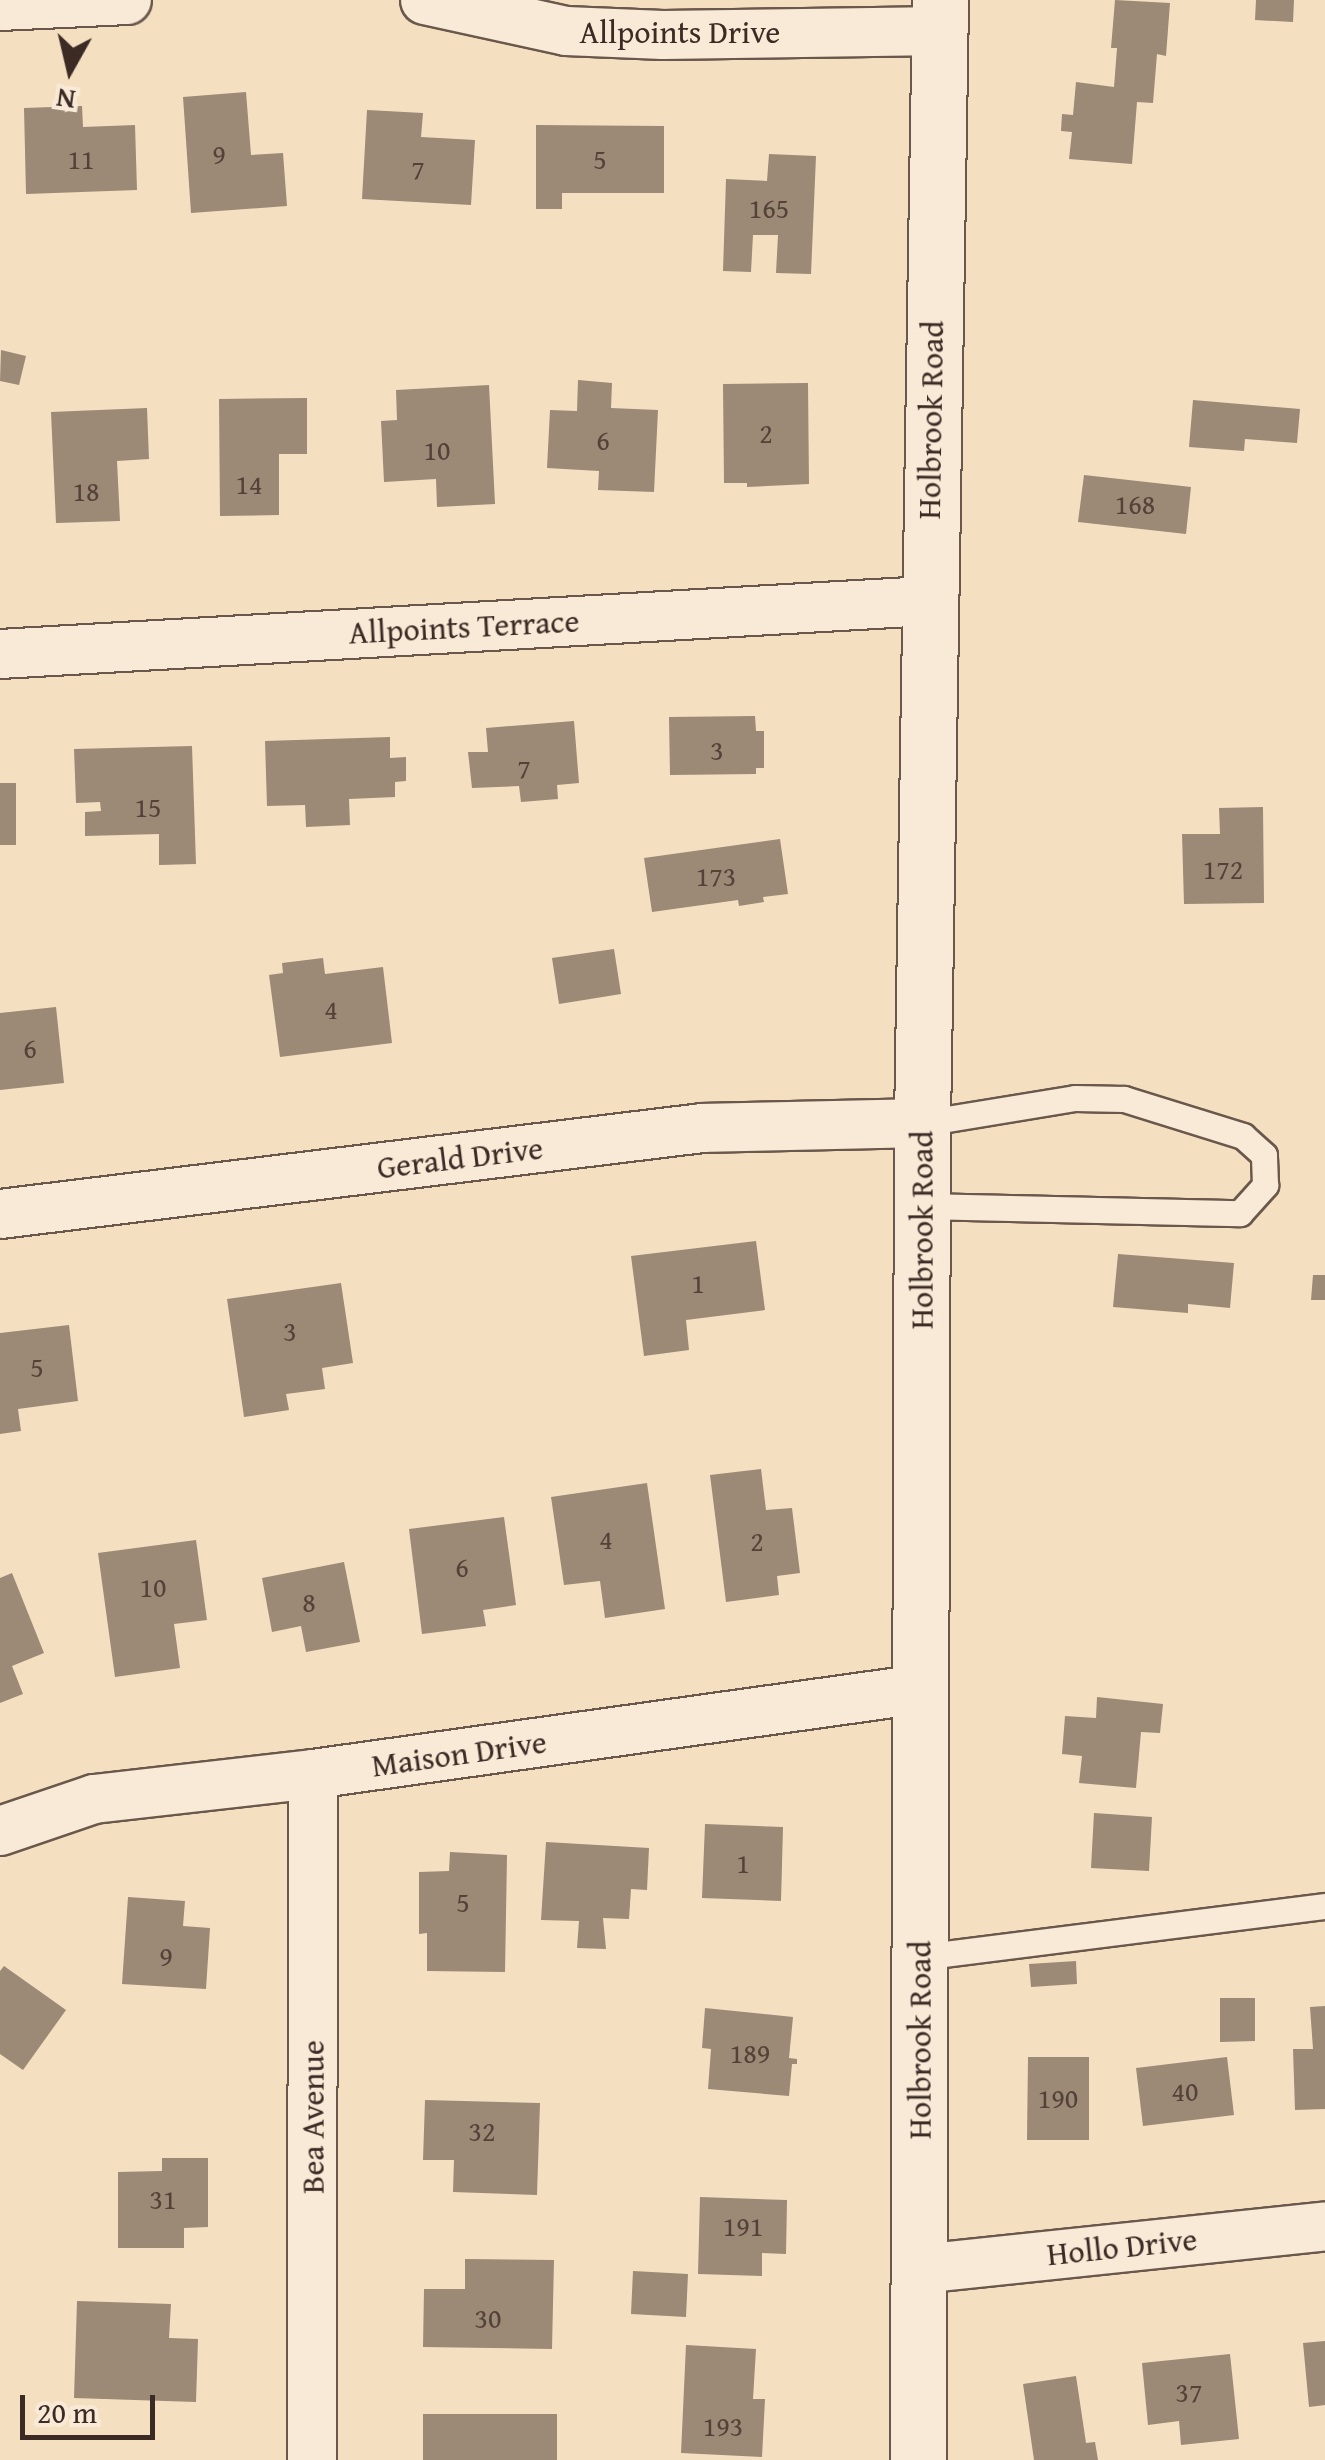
<!DOCTYPE html>
<style>
body{margin:0}
#map{position:relative;width:1325px;height:2460px;overflow:hidden;background:#f5dfc1;font-family:"Gentium Book Plus",serif}
div>[style]{position:absolute}
.building>*{inset:0;background:#9c8976}
.roads{filter:drop-shadow(2px 0 #6a584c) drop-shadow(-2px 0 #6a584c) drop-shadow(0 2px #6a584c) drop-shadow(0 -2px #6a584c)}
.lane>*{height:25px;margin:-12.5px;padding:0 12.5px;transform-origin:12.5px;border-radius:12.5px;background:#f8ead7}
.street>*{height:48px;margin:-24px;padding:0 24px;transform-origin:24px;border-radius:24px;background:#f8ead7}
.secondary>*{height:55px;margin:-27.5px;padding:0 27.5px;transform-origin:27.5px;border-radius:27.5px;background:#f8ead7}
span{translate:-50% -50%;white-space:nowrap;text-align:center;line-height:1.15;-webkit-text-stroke:8px #f8ead7;paint-order:stroke}
.number-label{font-size:28px;color:#544239}
.number-label span{-webkit-text-stroke-width:0}
.street-label{font-size:32px;color:#3c2b25}
.north{position:absolute;left:20px;top:20px;width:100px;height:100px;-webkit-text-stroke:8px #f8ead7;paint-order:stroke;rotate:188deg;font-size:28px;font-weight:700;line-height:40px;text-align:center;color:#3c2b25}
.north::after{content:'';display:block;margin:auto;width:35px;height:45px;background:#3c2b25;clip-path:polygon(50% 0,100% 100%,50% 72%,0 100%)}
.scale{position:absolute;left:20px;top:2395px;width:135px;height:45px;box-sizing:border-box;border:5px solid #3c2b25;border-top:0;padding-left:12px;font-size:30px;line-height:35px;white-space:nowrap;color:#3c2b25;-webkit-text-stroke:8px #f8ead7;paint-order:stroke}
</style>
<div id="map">
<div class="building">
<div style="clip-path:polygon(1115px 0,1170px 3px,1166px 56px,1157px 54px,1153px 103px,1137px 102px,1132px 164px,1069px 159px,1072px 132px,1061px 131px,1062px 114px,1073px 115px,1076px 82px,1114px 87px,1117px 48px,1111px 48px)"></div>
<div style="clip-path:polygon(1256px 0,1294px 0,1293px 22px,1255px 20px)"></div>
<div style="clip-path:polygon(246px 92px,251px 155px,283px 153px,287px 206px,191px 213px,183px 97px)"></div>
<div style="clip-path:polygon(82px 106px,83px 127px,135px 125px,137px 190px,26px 194px,24px 108px)"></div>
<div style="clip-path:polygon(367px 110px,423px 113px,421px 137px,475px 140px,471px 205px,362px 199px)"></div>
<div style="clip-path:polygon(536px 125px,664px 126px,664px 193px,562px 193px,562px 209px,536px 209px)"></div>
<div style="clip-path:polygon(769px 154px,816px 156px,811px 274px,776px 273px,778px 235px,753px 235px,751px 272px,723px 271px,726px 179px,767px 181px)"></div>
<div style="clip-path:polygon(1px 350px,26px 356px,19px 385px,0 381px)"></div>
<div style="clip-path:polygon(578px 380px,612px 383px,611px 408px,658px 410px,654px 492px,598px 490px,599px 471px,547px 468px,550px 410px,577px 411px)"></div>
<div style="clip-path:polygon(808px 383px,809px 484px,747px 487px,747px 483px,724px 483px,723px 384px)"></div>
<div style="clip-path:polygon(489px 385px,495px 504px,437px 507px,436px 479px,384px 482px,381px 421px,397px 420px,396px 390px)"></div>
<div style="clip-path:polygon(307px 398px,307px 454px,279px 454px,279px 515px,220px 516px,219px 399px)"></div>
<div style="clip-path:polygon(1193px 400px,1300px 409px,1297px 443px,1245px 439px,1244px 451px,1189px 447px)"></div>
<div style="clip-path:polygon(147px 408px,149px 459px,117px 461px,120px 521px,56px 523px,51px 412px)"></div>
<div style="clip-path:polygon(1084px 475px,1191px 487px,1186px 534px,1078px 522px)"></div>
<div style="clip-path:polygon(755px 716px,756px 731px,764px 731px,764px 768px,756px 768px,756px 774px,670px 775px,669px 717px)"></div>
<div style="clip-path:polygon(574px 721px,579px 783px,557px 785px,558px 799px,521px 802px,519px 786px,472px 788px,468px 752px,488px 752px,486px 728px)"></div>
<div style="clip-path:polygon(390px 737px,390px 758px,406px 757px,406px 781px,395px 782px,395px 797px,349px 799px,350px 825px,306px 827px,305px 805px,267px 806px,265px 741px)"></div>
<div style="clip-path:polygon(192px 746px,196px 864px,159px 865px,159px 834px,85px 836px,85px 812px,101px 811px,100px 802px,76px 803px,74px 749px)"></div>
<div style="clip-path:polygon(0 783px,16px 783px,16px 845px,0 845px)"></div>
<div style="clip-path:polygon(1263px 807px,1264px 903px,1184px 904px,1182px 834px,1220px 834px,1219px 808px)"></div>
<div style="clip-path:polygon(780px 839px,788px 894px,763px 897px,764px 902px,739px 906px,738px 900px,652px 912px,644px 858px)"></div>
<div style="clip-path:polygon(614px 949px,621px 994px,559px 1004px,552px 958px)"></div>
<div style="clip-path:polygon(323px 958px,325px 974px,383px 967px,392px 1043px,280px 1057px,269px 975px,283px 973px,282px 963px)"></div>
<div style="clip-path:polygon(56px 1007px,64px 1083px,0 1090px,0 1013px)"></div>
<div style="clip-path:polygon(756px 1241px,765px 1310px,686px 1320px,689px 1350px,644px 1356px,631px 1256px)"></div>
<div style="clip-path:polygon(1118px 1254px,1234px 1263px,1230px 1308px,1188px 1304px,1188px 1313px,1113px 1307px)"></div>
<div style="clip-path:polygon(1313px 1275px,1325px 1275px,1325px 1300px,1311px 1300px)"></div>
<div style="clip-path:polygon(341px 1283px,353px 1363px,322px 1368px,325px 1389px,286px 1394px,289px 1410px,244px 1417px,227px 1299px)"></div>
<div style="clip-path:polygon(69px 1325px,78px 1401px,18px 1409px,21px 1431px,0 1434px,0 1333px)"></div>
<div style="clip-path:polygon(761px 1469px,766px 1510px,792px 1508px,800px 1573px,777px 1576px,779px 1595px,726px 1602px,710px 1475px)"></div>
<div style="clip-path:polygon(647px 1483px,665px 1609px,605px 1618px,600px 1581px,564px 1585px,551px 1497px)"></div>
<div style="clip-path:polygon(504px 1517px,516px 1605px,483px 1610px,486px 1626px,422px 1634px,409px 1529px)"></div>
<div style="clip-path:polygon(196px 1540px,207px 1620px,174px 1624px,180px 1668px,115px 1677px,98px 1553px)"></div>
<div style="clip-path:polygon(344px 1562px,360px 1642px,306px 1652px,301px 1626px,272px 1632px,262px 1578px)"></div>
<div style="clip-path:polygon(12px 1573px,44px 1653px,12px 1666px,23px 1694px,0 1703px,0 1578px)"></div>
<div style="clip-path:polygon(1097px 1697px,1163px 1704px,1160px 1733px,1141px 1732px,1136px 1788px,1079px 1783px,1082px 1756px,1062px 1754px,1065px 1716px,1096px 1718px)"></div>
<div style="clip-path:polygon(1094px 1813px,1152px 1817px,1149px 1871px,1091px 1868px)"></div>
<div style="clip-path:polygon(705px 1824px,783px 1827px,781px 1901px,702px 1898px)"></div>
<div style="clip-path:polygon(546px 1842px,649px 1848px,647px 1890px,631px 1889px,629px 1919px,603px 1918px,606px 1949px,577px 1948px,579px 1921px,541px 1920px)"></div>
<div style="clip-path:polygon(450px 1852px,507px 1855px,505px 1972px,427px 1971px,427px 1933px,419px 1934px,419px 1872px,449px 1871px)"></div>
<div style="clip-path:polygon(128px 1897px,185px 1901px,183px 1926px,210px 1928px,206px 1989px,122px 1984px)"></div>
<div style="clip-path:polygon(1076px 1961px,1077px 1984px,1031px 1987px,1029px 1964px)"></div>
<div style="clip-path:polygon(4px 1966px,66px 2010px,23px 2070px,0 2054px,0 1971px)"></div>
<div style="clip-path:polygon(1220px 1998px,1255px 1998px,1255px 2041px,1220px 2042px)"></div>
<div style="clip-path:polygon(1325px 2006px,1325px 2109px,1295px 2110px,1293px 2049px,1313px 2049px,1310px 2007px)"></div>
<div style="clip-path:polygon(705px 2008px,793px 2017px,789px 2058px,797px 2059px,797px 2064px,792px 2064px,789px 2096px,708px 2089px,711px 2049px,702px 2048px)"></div>
<div style="clip-path:polygon(1028px 2057px,1089px 2057px,1089px 2140px,1027px 2140px)"></div>
<div style="clip-path:polygon(1227px 2057px,1234px 2115px,1143px 2126px,1136px 2068px)"></div>
<div style="clip-path:polygon(425px 2100px,540px 2103px,537px 2195px,453px 2192px,454px 2160px,423px 2160px)"></div>
<div style="clip-path:polygon(162px 2158px,208px 2158px,208px 2227px,184px 2228px,184px 2248px,118px 2248px,118px 2172px,162px 2171px)"></div>
<div style="clip-path:polygon(700px 2197px,787px 2200px,786px 2254px,762px 2253px,762px 2276px,698px 2274px)"></div>
<div style="clip-path:polygon(465px 2259px,554px 2260px,552px 2349px,423px 2347px,424px 2289px,465px 2289px)"></div>
<div style="clip-path:polygon(633px 2271px,688px 2274px,686px 2317px,631px 2314px)"></div>
<div style="clip-path:polygon(77px 2301px,171px 2304px,169px 2338px,198px 2339px,196px 2402px,74px 2398px)"></div>
<div style="clip-path:polygon(1325px 2341px,1325px 2405px,1309px 2407px,1303px 2343px)"></div>
<div style="clip-path:polygon(686px 2345px,756px 2349px,753px 2399px,765px 2399px,762px 2457px,681px 2453px)"></div>
<div style="clip-path:polygon(1230px 2354px,1239px 2439px,1181px 2445px,1179px 2421px,1148px 2425px,1142px 2363px)"></div>
<div style="clip-path:polygon(1076px 2376px,1086px 2443px,1095px 2442px,1098px 2460px,1034px 2460px,1023px 2384px)"></div>
<div style="clip-path:polygon(423px 2414px,557px 2414px,557px 2460px,423px 2460px)"></div>
</div>
<div class="roads">
<div class="lane">
<div style="left:922px;top:1206px;width:318px;rotate:1.3deg"></div>
<div style="left:1240px;top:1213px;width:38px;rotate:-48deg"></div>
<div style="left:1265px;top:1185px;width:30px;rotate:-92deg"></div>
<div style="left:1264px;top:1155px;width:28px;rotate:-138deg"></div>
<div style="left:1243px;top:1136px;width:125px;rotate:-162.7deg"></div>
<div style="left:1124px;top:1099px;width:49px;rotate:-178.8deg"></div>
<div style="left:1075px;top:1098px;width:155px;rotate:170.7deg"></div>
<div style="left:920px;top:1957px;width:408px;rotate:-7.2deg"></div>
</div>
<div class="street">
<div style="left:425px;top:0;width:144px;rotate:12.4deg"></div>
<div style="left:566px;top:31px;width:97px;rotate:2.4deg"></div>
<div style="left:663px;top:35px;width:276px;rotate:-0.8deg"></div>
<div style="left:0;top:6px;width:127px;rotate:-2.7deg"></div>
<div style="left:0;top:654px;width:930px;rotate:-3.27deg"></div>
<div style="left:0;top:1214px;width:707px;rotate:-6.98deg"></div>
<div style="left:702px;top:1128px;width:220px;rotate:-1.3deg"></div>
<div style="left:0;top:1831px;width:99px;rotate:-18.8deg"></div>
<div style="left:94px;top:1799px;width:220px;rotate:-6.5deg"></div>
<div style="left:313px;top:1774px;width:614px;rotate:-7.96deg"></div>
<div style="left:919px;top:2269px;width:408px;rotate:-6deg"></div>
<div style="left:312px;top:2460px;width:686px;rotate:-89.92deg"></div>
</div>
<div class="secondary">
<div style="left:918px;top:2460px;width:1337px;rotate:-89.83deg"></div>
<div style="left:922px;top:1123px;width:1123px;rotate:-89.08deg"></div>
</div>
</div>
<div class="number-label">
<span style="left:219px;top:154px">9</span>
<span style="left:81px;top:159px">11</span>
<span style="left:600px;top:159px">5</span>
<span style="left:418px;top:169px">7</span>
<span style="left:769px;top:208px">165</span>
<span style="left:766px;top:433px">2</span>
<span style="left:603px;top:440px">6</span>
<span style="left:437px;top:450px">10</span>
<span style="left:249px;top:484px">14</span>
<span style="left:86px;top:491px">18</span>
<span style="left:1135px;top:504px">168</span>
<span style="left:717px;top:750px">3</span>
<span style="left:524px;top:768px">7</span>
<span style="left:148px;top:807px">15</span>
<span style="left:1223px;top:869px">172</span>
<span style="left:716px;top:876px">173</span>
<span style="left:331px;top:1009px">4</span>
<span style="left:30px;top:1048px">6</span>
<span style="left:698px;top:1283px">1</span>
<span style="left:290px;top:1331px">3</span>
<span style="left:37px;top:1367px">5</span>
<span style="left:606px;top:1539px">4</span>
<span style="left:757px;top:1541px">2</span>
<span style="left:462px;top:1567px">6</span>
<span style="left:153px;top:1587px">10</span>
<span style="left:309px;top:1602px">8</span>
<span style="left:743px;top:1863px">1</span>
<span style="left:463px;top:1902px">5</span>
<span style="left:166px;top:1956px">9</span>
<span style="left:750px;top:2053px">189</span>
<span style="left:1185px;top:2091px">40</span>
<span style="left:1058px;top:2098px">190</span>
<span style="left:482px;top:2131px">32</span>
<span style="left:163px;top:2199px">31</span>
<span style="left:743px;top:2226px">191</span>
<span style="left:488px;top:2318px">30</span>
<span style="left:1189px;top:2392px">37</span>
<span style="left:723px;top:2426px">193</span>
</div>
<div class="street-label">
<span style="left:680px;top:32px">Allpoints Drive</span>
<span style="left:931px;top:420px;rotate:-89deg">Holbrook Road</span>
<span style="left:464px;top:627px;rotate:-3deg">Allpoints Terrace</span>
<span style="left:460px;top:1158px;rotate:-7deg">Gerald Drive</span>
<span style="left:922px;top:1230px;rotate:-90deg">Holbrook Road</span>
<span style="left:459px;top:1754px;rotate:-8deg">Maison Drive</span>
<span style="left:920px;top:2040px;rotate:-90deg">Holbrook Road</span>
<span style="left:313px;top:2117px;rotate:-90deg">Bea Avenue</span>
<span style="left:1122px;top:2247px;rotate:-6deg">Hollo Drive</span>
</div>
<div class="north">N</div>
<div class="scale">20 m</div>
</div>
